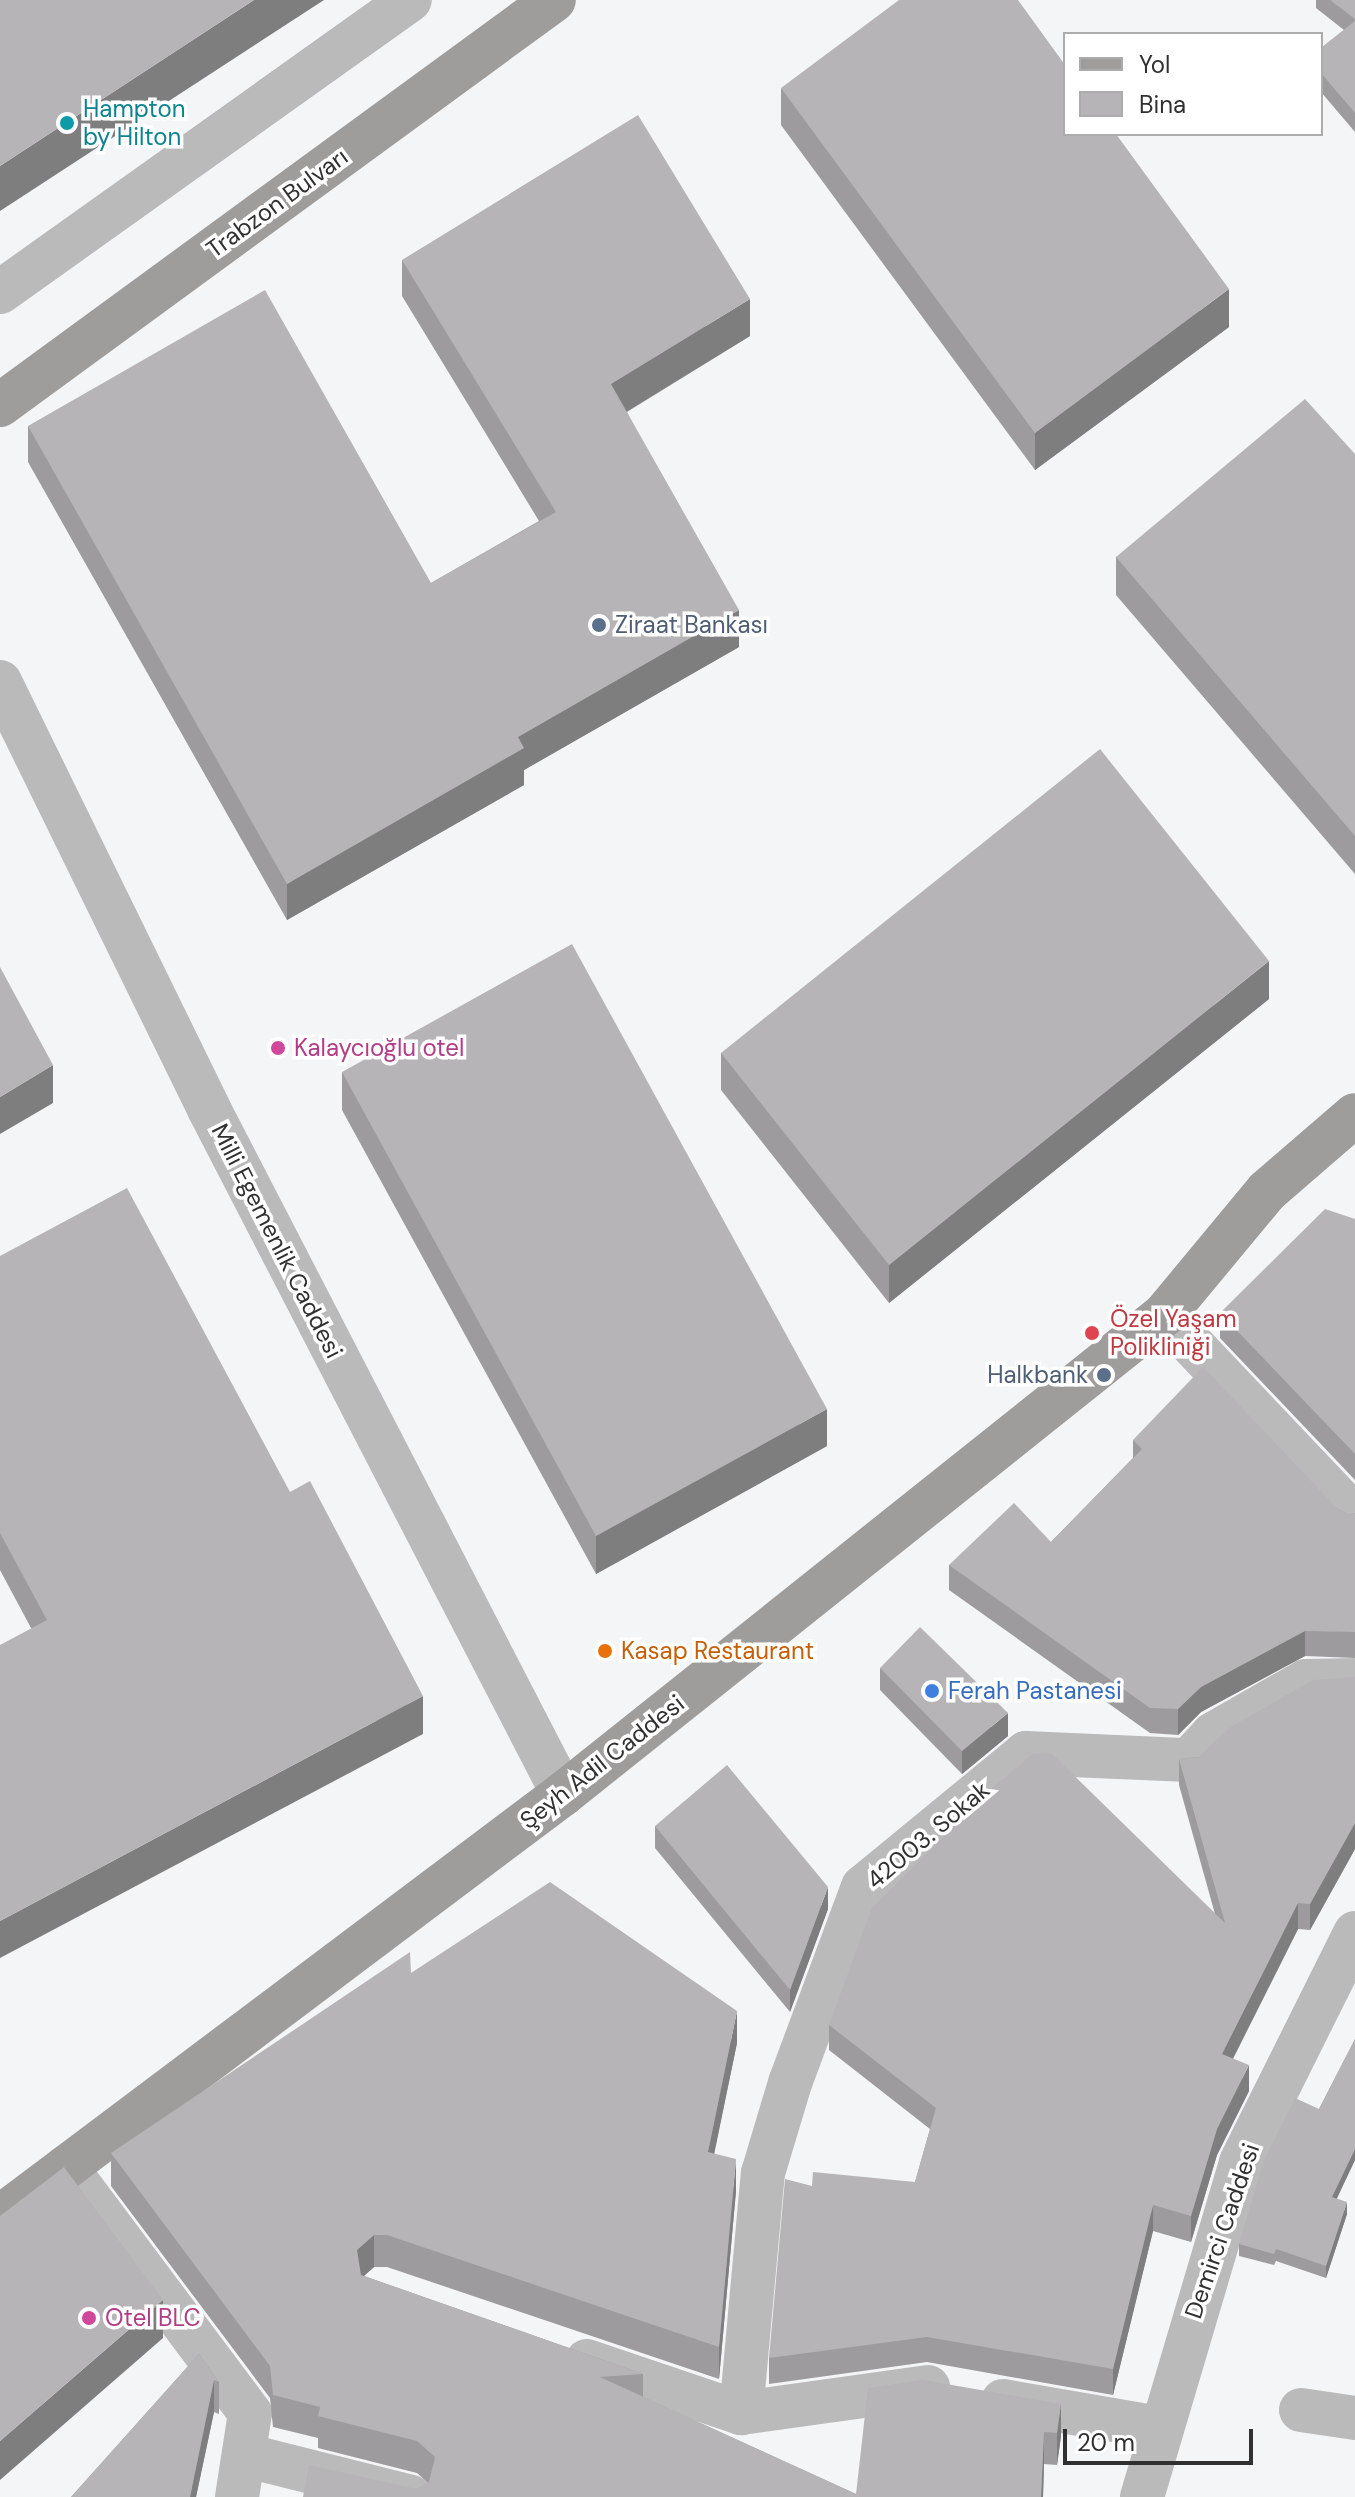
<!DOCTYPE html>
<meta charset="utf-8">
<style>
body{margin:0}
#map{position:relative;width:1355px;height:2497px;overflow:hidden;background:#f4f5f7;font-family:"DM Sans",sans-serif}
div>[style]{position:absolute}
.street>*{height:44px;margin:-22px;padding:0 22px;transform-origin:22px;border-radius:22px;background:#bbbaba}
.secondary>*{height:44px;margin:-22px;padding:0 22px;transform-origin:22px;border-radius:22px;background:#9e9d9c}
.wall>*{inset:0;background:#9d9b9d}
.shaded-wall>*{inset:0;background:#7f7e7f}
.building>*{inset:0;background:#b6b4b6}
.dots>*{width:22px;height:22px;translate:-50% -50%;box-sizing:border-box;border:4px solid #fff;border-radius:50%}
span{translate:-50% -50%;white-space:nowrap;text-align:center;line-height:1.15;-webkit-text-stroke:7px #fff;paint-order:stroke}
.culture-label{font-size:24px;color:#0d838f}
.left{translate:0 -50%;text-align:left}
.street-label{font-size:24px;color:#303031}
.service-label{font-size:24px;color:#4e5e75}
.right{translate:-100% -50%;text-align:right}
.hotel-label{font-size:24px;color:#b23c85}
.health-label{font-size:24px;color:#be3a42}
.food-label{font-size:24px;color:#c56008}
.shop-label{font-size:24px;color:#366cbe}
.legend{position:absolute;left:1063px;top:32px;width:260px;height:104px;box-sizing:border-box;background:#fff;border:2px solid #acacad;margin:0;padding:10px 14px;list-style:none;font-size:24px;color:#303031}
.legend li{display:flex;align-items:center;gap:16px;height:40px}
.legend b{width:40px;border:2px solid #acacad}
.scale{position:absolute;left:1063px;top:2429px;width:190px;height:36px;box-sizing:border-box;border:4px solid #303031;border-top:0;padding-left:10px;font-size:24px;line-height:28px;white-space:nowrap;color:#303031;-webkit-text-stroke:6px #fff;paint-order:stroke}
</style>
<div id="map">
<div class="street">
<div style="left:0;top:292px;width:503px;rotate:-35.46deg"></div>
<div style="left:0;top:682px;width:475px;rotate:63.9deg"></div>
<div style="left:209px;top:1109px;width:771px;rotate:62.67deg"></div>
<div style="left:1164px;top:1315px;width:277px;rotate:46.5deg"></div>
<div style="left:66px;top:2167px;width:307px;rotate:53.2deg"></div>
<div style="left:250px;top:2413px;width:85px;rotate:98.8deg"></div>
<div style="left:587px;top:2361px;width:163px;rotate:18.7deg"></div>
<div style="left:741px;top:2413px;width:189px;rotate:-7.9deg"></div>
<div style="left:1003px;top:2401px;width:158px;rotate:9.8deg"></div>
<div style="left:1301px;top:2410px;width:55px;rotate:8.4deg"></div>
<div style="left:741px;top:2413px;width:241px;rotate:-84.8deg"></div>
<div style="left:763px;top:2173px;width:94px;rotate:-73.3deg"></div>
<div style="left:790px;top:2083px;width:209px;rotate:-69.6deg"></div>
<div style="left:863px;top:1887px;width:211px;rotate:-39.4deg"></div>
<div style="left:1026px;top:1753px;width:163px;rotate:2.5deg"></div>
<div style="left:1189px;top:1760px;width:35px;rotate:-47deg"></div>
<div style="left:1213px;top:1734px;width:107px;rotate:-29.7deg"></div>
<div style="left:1306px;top:1681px;width:49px;rotate:-1.2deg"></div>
<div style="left:244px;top:2455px;width:172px;rotate:14.1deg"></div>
<div style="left:1142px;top:2497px;width:349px;rotate:-73.5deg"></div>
<div style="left:1241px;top:2162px;width:256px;rotate:-63.5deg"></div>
</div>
<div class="secondary">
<div style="left:0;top:405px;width:686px;rotate:-36.17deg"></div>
<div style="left:0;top:2217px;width:704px;rotate:-36.92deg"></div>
<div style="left:563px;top:1794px;width:769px;rotate:-38.56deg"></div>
<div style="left:1164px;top:1315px;width:161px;rotate:-50.3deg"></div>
<div style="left:1267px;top:1191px;width:116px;rotate:-40.8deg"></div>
</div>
<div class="wall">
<div style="clip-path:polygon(1316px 0,1355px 0,1355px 132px,1321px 92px,1321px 48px,1344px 30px,1316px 8px)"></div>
<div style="clip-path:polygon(781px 88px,1229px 327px,1035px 470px,781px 125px)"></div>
<div style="clip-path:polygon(402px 260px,750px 336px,627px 412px,739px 647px,524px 770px,524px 785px,287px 920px,28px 462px,28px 426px,431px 583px,539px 521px,402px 296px)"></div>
<div style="clip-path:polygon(1355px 454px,1355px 874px,1116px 595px,1116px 557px)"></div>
<div style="clip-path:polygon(1269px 999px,889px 1303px,721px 1090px,721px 1053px)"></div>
<div style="clip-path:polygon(342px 1072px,827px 1446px,596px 1574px,342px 1110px)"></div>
<div style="clip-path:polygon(1355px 1219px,1355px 1480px,1220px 1338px,1220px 1313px)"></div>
<div style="clip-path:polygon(0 1256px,290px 1492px,423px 1734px,31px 1628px,0 1570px)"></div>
<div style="clip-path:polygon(1133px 1440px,1337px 1508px,1349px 1515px,1355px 1513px,1355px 1658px,1305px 1656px,1201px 1712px,1178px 1735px,1150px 1733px,949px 1590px,949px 1565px,1051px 1542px,1133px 1458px)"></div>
<div style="clip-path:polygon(880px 1668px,1008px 1736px,962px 1774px,880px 1690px)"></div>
<div style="clip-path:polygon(1355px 1677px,1355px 1849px,1310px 1930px,1298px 1929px,1233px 2059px,1249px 2091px,1217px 2155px,1191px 2242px,1153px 2231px,1113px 2395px,927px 2362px,769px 2384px,769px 2358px,812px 2186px,915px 2182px,930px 2129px,829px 2050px,829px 2025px,1215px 1914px,1179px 1785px,1179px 1759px,1199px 1757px)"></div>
<div style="clip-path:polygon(655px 1826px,828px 1909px,790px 2012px,655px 1848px)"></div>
<div style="clip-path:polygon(411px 1973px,737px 2043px,714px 2153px,736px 2191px,719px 2379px,387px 2267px,374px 2267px,364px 2276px,643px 2374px,643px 2397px,856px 2494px,1061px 2404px,1061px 2436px,1057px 2465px,1044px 2464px,1043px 2497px,303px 2497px,417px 2489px,428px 2483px,417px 2473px,318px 2448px,318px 2438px,273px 2427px,270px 2398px,111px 2186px,111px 2153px)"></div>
<div style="clip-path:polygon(1355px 2039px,1355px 2160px,1336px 2199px,1347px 2214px,1326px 2278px,1276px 2261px,1274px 2265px,1239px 2256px,1239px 2244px,1319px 2109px)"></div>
<div style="clip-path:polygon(199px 2354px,219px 2382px,219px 2414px,214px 2412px,196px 2497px,71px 2497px)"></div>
</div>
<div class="shaded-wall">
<div style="clip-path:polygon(254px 0,324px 0,0 211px,0 166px)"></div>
<div style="clip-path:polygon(1229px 289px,1229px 327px,1035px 470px,1035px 433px)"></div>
<div style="clip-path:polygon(750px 299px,750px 336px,611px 421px,611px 384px)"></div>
<div style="clip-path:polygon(739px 610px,739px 647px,524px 770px,524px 785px,287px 920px,287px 884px,518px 737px)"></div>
<div style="clip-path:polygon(1269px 961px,1269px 999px,889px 1303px,889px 1265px)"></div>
<div style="clip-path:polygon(53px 1065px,53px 1103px,0 1134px,0 1097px)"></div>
<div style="clip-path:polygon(827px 1409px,827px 1446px,596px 1574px,596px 1536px)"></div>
<div style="clip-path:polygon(1305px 1631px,1305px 1656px,1201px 1712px,1178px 1735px,1178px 1709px,1201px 1687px)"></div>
<div style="clip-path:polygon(423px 1696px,423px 1734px,0 1958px,0 1921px)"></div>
<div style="clip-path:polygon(1008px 1713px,1008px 1736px,962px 1774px,962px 1751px)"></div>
<div style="clip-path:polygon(1355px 1823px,1355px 1849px,1310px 1930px,1310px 1904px)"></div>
<div style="clip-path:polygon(828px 1887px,828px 1909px,790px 2012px,790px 1990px)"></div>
<div style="clip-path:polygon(1298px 1903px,1298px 1929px,1222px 2080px,1222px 2054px)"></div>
<div style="clip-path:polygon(737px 2011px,737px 2043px,708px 2184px,708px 2152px)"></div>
<div style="clip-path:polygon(1249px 2065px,1249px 2091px,1217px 2155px,1191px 2242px,1191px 2216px,1217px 2129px)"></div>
<div style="clip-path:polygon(1355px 2149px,1355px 2160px,1332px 2209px,1332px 2197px)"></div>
<div style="clip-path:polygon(736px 2159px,736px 2191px,719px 2379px,719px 2347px)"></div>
<div style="clip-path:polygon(1347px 2202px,1347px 2214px,1326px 2278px,1326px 2266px)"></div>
<div style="clip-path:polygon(1153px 2205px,1153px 2231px,1113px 2395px,1113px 2369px)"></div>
<div style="clip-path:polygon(374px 2235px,374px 2267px,357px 2282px,357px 2250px)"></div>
<div style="clip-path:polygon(163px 2300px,163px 2338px,0 2480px,0 2441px)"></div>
<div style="clip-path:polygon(214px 2380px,214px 2412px,196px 2497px,190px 2497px)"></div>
<div style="clip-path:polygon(1061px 2404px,1061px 2436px,1057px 2465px,1057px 2433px)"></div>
<div style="clip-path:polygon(1044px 2432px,1044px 2464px,1043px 2497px,1041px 2497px)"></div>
</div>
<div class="building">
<div style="clip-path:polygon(0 0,254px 0,0 166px)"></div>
<div style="clip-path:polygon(899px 0,1018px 0,1065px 65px,1065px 134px,1116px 134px,1229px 289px,1035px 433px,781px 88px)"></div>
<div style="clip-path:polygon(1330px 0,1355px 0,1355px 19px)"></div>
<div style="clip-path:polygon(1355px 21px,1355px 113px,1321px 73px,1321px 48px)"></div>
<div style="clip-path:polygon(638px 115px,750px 299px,611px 384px,739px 610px,518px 737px,524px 748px,287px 884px,28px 426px,265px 290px,431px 583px,556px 512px,402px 260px)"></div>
<div style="clip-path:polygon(1305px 399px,1355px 454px,1355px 836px,1116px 557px)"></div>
<div style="clip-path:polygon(1100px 749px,1269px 961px,889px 1265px,721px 1053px)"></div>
<div style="clip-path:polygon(572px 944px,827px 1409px,596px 1536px,342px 1072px)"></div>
<div style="clip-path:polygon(0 967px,53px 1065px,0 1097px)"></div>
<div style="clip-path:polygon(127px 1188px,290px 1492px,310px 1481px,423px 1696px,0 1921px,0 1645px,47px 1620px,0 1533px,0 1256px)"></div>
<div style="clip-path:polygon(1325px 1209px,1355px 1219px,1355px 1454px,1220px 1313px)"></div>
<div style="clip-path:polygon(1203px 1367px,1337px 1508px,1349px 1515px,1355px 1513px,1355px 1632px,1305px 1631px,1201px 1687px,1178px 1709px,1150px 1708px,949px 1565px,1014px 1503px,1051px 1542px,1142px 1449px,1133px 1440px)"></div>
<div style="clip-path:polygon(920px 1627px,1008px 1713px,962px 1751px,880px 1668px)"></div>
<div style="clip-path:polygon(1355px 1677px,1355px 1823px,1310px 1904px,1298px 1903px,1222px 2054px,1249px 2065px,1217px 2129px,1191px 2216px,1153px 2205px,1113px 2369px,927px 2337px,769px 2358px,785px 2179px,812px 2186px,813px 2172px,915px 2182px,936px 2108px,829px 2025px,872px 1908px,997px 1784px,1034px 1753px,1052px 1754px,1225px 1923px,1179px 1759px,1199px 1757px,1229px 1728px,1313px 1680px)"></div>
<div style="clip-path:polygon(727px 1765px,828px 1887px,790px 1990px,655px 1826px)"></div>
<div style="clip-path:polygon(550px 1882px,737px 2011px,708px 2152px,736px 2159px,719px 2347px,387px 2235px,374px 2235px,357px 2250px,361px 2275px,643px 2374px,600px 2377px,856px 2494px,868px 2388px,923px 2380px,1061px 2404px,1057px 2433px,1044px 2432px,1041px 2497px,303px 2497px,309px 2465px,417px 2489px,429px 2482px,435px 2457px,417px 2441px,318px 2416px,320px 2407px,273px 2395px,270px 2366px,111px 2153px,410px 1952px,411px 1973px)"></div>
<div style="clip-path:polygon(1355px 2039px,1355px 2149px,1332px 2197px,1347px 2202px,1326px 2266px,1276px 2249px,1274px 2254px,1239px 2244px,1264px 2160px,1295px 2098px,1319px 2109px)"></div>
<div style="clip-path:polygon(64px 2167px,163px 2300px,0 2441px,0 2216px)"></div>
<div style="clip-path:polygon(199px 2354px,219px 2382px,214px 2380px,190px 2497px,71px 2497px)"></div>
</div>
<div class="dots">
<div style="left:67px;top:123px;background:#0f9aa8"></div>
<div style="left:599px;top:625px;background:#5c6f8a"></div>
<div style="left:278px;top:1048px;background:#d1479c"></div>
<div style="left:1092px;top:1333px;background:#e0444e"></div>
<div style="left:1104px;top:1375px;background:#5c6f8a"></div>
<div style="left:605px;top:1651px;background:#e8710a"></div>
<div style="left:932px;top:1691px;background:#3f7fe0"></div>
<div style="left:89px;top:2318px;background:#d1479c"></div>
</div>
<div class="culture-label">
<span class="left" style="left:83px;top:123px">Hampton<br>by Hilton</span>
</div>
<div class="street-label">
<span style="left:277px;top:203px;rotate:-36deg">Trabzon Bulvarı</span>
<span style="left:277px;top:1241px;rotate:63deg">Milli Egemenlik Caddesi</span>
<span style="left:602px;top:1762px;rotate:-38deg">Şeyh Adil Caddesi</span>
<span style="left:928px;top:1835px;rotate:-40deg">42003. Sokak</span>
<span style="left:1222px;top:2231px;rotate:-71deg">Demirci Caddesi</span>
</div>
<div class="service-label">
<span class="left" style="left:615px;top:625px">Ziraat Bankası</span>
<span class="right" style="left:1088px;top:1375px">Halkbank</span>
</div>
<div class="hotel-label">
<span class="left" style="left:294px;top:1048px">Kalaycıoğlu otel</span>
<span class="left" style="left:105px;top:2318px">Otel BLC</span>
</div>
<div class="health-label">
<span class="left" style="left:1110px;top:1333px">Özel Yaşam<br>Polikliniği</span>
</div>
<div class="food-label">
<span class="left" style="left:621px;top:1651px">Kasap Restaurant</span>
</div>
<div class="shop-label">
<span class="left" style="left:948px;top:1691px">Ferah Pastanesi</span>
</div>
<ul class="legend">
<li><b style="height:10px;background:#9e9d9c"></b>Yol</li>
<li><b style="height:22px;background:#b6b4b6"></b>Bina</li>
</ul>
<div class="scale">20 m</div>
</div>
